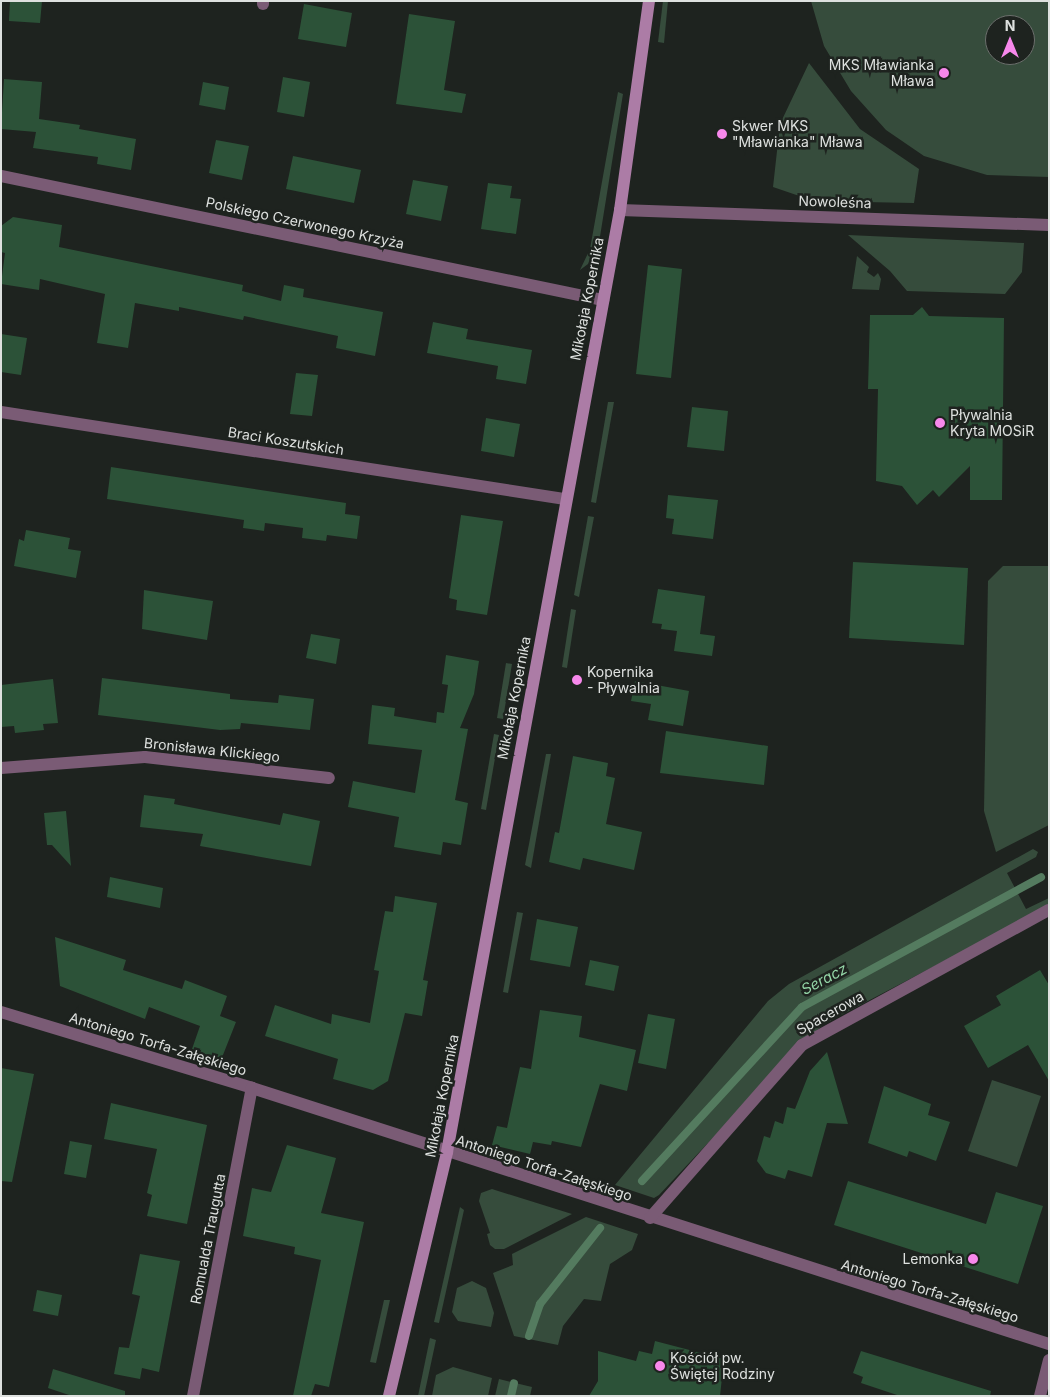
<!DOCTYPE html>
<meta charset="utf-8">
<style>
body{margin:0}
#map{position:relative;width:1050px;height:1397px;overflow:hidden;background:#1e231f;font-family:Inter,sans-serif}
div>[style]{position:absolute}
.green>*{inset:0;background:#364c3c}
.stream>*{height:8px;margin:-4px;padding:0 4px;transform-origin:4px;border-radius:4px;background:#547b5f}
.building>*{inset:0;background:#2c5238}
.street>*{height:12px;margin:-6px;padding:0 6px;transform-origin:6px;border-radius:6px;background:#7a5b75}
.secondary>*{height:12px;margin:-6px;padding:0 6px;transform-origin:6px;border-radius:6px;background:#ac7ca6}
.dots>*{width:14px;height:14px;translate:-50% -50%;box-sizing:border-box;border:2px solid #1e231f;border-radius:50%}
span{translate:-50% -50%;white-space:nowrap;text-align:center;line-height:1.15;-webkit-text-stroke:5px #1e231f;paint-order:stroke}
.poi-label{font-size:14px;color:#dee1df}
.right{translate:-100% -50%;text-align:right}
.left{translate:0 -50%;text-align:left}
.street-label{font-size:14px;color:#dee1df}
.water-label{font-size:15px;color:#94d5a7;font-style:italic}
.frame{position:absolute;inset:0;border:2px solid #dee1df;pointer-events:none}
.north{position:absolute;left:985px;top:15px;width:50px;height:50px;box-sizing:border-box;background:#1e231f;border:1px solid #6b6f6c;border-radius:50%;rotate:0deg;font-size:14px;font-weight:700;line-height:20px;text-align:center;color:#dee1df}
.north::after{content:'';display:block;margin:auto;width:18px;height:22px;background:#f788eb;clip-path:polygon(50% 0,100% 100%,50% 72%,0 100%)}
</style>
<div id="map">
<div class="green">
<div style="clip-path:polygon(663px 1px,668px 1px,664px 43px,658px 42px)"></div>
<div style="clip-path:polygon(evenodd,811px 1px,1049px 1px,1049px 177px,987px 175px,924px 156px,886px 130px,851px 91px,824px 46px,811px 1px,995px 25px,1025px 25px,1025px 55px,995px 55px,995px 25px)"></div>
<div style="clip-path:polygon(809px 63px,860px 129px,919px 169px,914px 203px,814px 201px,773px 187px,780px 124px)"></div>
<div style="clip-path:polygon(618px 92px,623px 94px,598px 249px,592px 261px,580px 270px,590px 249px)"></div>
<div style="clip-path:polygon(848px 235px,1024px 243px,1022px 272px,1005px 294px,907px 291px,890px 271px)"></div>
<div style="clip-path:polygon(857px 256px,869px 267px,867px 272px,874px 277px,878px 273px,881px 279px,879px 290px,852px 289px)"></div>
<div style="clip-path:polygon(608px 402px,614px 402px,596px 503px,591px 502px)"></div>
<div style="clip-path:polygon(588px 516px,594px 517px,579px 597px,574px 595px)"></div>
<div style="clip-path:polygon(1003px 566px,1049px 566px,1049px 825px,996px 852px,984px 811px,988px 581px)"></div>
<div style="clip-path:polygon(571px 609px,576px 610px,567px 668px,562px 667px)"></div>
<div style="clip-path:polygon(506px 663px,512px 664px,503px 719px,497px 718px)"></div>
<div style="clip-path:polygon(494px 734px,499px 735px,486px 810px,481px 809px)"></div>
<div style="clip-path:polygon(546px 754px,551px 754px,531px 868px,525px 865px)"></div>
<div style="clip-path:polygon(1033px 849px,1038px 852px,1036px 857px,1007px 873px,1026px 909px,1049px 898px,1049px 906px,824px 1024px,800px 1045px,659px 1195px,654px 1198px,615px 1185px,768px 1001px,789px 984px)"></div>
<div style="clip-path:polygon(517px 912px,523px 913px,508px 993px,503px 992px)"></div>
<div style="clip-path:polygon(992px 1080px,1041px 1096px,1017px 1167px,968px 1151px)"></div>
<div style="clip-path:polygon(492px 1189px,495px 1190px,572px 1214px,504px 1249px,495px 1249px,490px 1245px,487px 1234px,490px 1233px,479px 1201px,481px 1193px)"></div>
<div style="clip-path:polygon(460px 1207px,464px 1210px,439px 1323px,434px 1322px)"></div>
<div style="clip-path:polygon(586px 1217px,638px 1234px,632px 1250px,610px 1264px,601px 1301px,584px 1299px,563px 1326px,558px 1345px,514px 1336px,493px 1273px,513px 1265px,512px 1254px)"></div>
<div style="clip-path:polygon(472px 1281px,486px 1288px,494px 1313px,491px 1327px,458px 1321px,452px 1312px,457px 1288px)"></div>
<div style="clip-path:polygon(384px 1300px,390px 1300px,376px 1363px,370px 1362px)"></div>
<div style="clip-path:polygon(430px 1338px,436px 1340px,424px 1396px,418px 1396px)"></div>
<div style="clip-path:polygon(453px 1367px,492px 1378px,488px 1396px,432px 1396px,436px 1375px)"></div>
<div style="clip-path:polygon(499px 1379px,532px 1387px,530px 1396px,495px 1396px)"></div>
</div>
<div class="stream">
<div style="left:642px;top:1181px;width:236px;rotate:-47.4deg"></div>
<div style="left:802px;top:1007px;width:272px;rotate:-28.5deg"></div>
<div style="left:529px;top:1336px;width:34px;rotate:-71deg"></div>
<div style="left:540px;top:1304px;width:97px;rotate:-51.7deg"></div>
<div style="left:511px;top:1396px;width:13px;rotate:-77deg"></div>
</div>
<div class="building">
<div style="clip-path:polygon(10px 1px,42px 1px,40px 23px,9px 21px)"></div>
<div style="clip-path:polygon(304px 4px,352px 13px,346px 47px,298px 39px)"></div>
<div style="clip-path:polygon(409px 14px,455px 21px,444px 90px,466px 94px,462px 113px,396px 104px)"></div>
<div style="clip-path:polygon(283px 77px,310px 82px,304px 117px,277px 112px)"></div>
<div style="clip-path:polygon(4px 79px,42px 82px,39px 119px,80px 125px,79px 129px,136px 139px,131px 170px,97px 164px,98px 157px,33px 148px,36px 132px,1px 129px)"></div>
<div style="clip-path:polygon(203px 82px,229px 87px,225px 110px,199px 105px)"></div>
<div style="clip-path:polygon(216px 140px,249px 146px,242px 180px,209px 173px)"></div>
<div style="clip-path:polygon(293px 156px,361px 170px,354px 203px,286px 189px)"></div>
<div style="clip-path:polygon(413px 180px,448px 186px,441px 221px,406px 214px)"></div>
<div style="clip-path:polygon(488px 183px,512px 186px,510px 198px,521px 199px,516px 234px,481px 229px)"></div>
<div style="clip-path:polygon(13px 217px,62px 225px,59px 247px,243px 285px,242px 291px,281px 301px,284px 285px,304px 289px,303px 297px,383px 312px,375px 356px,336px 348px,338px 336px,244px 316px,243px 320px,179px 307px,179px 311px,135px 303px,128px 348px,97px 343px,105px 294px,40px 279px,39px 290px,1px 284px,5px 253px,1px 252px,1px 226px)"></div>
<div style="clip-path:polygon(648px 265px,682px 269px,671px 378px,636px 374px)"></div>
<div style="clip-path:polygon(922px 307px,929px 316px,1004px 318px,1002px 500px,970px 500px,970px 466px,939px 497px,933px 490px,917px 505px,902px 486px,876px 481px,878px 389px,868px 389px,870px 315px,913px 315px)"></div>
<div style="clip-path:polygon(433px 322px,468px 329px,466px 339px,532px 350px,526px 384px,496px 379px,498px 366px,427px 353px)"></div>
<div style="clip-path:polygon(1px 334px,27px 338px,21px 375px,1px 372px)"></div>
<div style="clip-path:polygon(296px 373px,318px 375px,312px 416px,290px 414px)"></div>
<div style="clip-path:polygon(692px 407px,728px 411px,724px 451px,687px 447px)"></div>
<div style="clip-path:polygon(486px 418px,520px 424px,514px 457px,481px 451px)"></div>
<div style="clip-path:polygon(111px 467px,346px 503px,345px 514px,360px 516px,357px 539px,327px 535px,326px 541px,302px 538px,303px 528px,265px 523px,264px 531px,243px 528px,244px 520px,107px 499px)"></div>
<div style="clip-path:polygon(668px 495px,718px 500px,713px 539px,672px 534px,674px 519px,666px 518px)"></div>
<div style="clip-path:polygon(461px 515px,503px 521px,487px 615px,456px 610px,457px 600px,449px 598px)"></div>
<div style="clip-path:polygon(26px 530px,70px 538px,68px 549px,81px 551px,76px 578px,14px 566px,19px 539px,24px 541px)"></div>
<div style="clip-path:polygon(853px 562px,968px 568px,964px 645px,849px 638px)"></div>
<div style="clip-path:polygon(658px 589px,705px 596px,700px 634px,715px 636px,712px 656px,674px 651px,677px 631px,661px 629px,662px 624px,652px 623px)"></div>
<div style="clip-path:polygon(144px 590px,213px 601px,207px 640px,142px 629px)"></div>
<div style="clip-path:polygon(311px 634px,340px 639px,336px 664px,306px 658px)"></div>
<div style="clip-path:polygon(446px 655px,479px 661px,474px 694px,460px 728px,468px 729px,455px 800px,468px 803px,461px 845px,443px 842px,441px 855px,394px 847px,399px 817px,348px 807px,353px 781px,415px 793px,422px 750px,368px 744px,372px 705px,395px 708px,394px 716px,436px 723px,437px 712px,444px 713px,448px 685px,442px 684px)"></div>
<div style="clip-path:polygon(102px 678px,230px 694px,230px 699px,278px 703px,279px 695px,314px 699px,310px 730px,241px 723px,240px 729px,220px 730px,98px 715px)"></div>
<div style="clip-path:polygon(53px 679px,58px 723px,43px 724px,44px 730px,15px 733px,14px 726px,1px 727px,1px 685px)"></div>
<div style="clip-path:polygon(635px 681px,689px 691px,683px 726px,648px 720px,651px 704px,631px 701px)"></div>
<div style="clip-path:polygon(666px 731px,768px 746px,764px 785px,660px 773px)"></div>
<div style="clip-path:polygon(573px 756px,608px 763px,606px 776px,615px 778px,606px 824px,642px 832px,634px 870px,583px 858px,580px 870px,549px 862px,555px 832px,559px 833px)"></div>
<div style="clip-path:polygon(144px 795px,175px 799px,174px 804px,280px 825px,283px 813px,320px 821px,311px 866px,200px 846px,203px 834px,140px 827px)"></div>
<div style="clip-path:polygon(66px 811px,71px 866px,52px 845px,47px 845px,44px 813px)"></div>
<div style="clip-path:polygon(110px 877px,163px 888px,160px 908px,107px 897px)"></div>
<div style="clip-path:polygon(395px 896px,437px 903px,423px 980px,428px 981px,422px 1016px,405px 1013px,388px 1081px,373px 1090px,333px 1079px,338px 1059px,265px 1036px,275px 1005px,331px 1024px,332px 1014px,370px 1023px,379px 971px,374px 970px,385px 911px,393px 912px)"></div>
<div style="clip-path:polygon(537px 919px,578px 927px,570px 967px,530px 960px)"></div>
<div style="clip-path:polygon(55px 937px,126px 960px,123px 970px,182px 989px,185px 980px,227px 996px,220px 1016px,236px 1022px,221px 1060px,192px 1049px,200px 1026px,149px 1007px,145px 1019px,60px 986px)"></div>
<div style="clip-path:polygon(590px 960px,619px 966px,614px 991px,585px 985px)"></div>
<div style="clip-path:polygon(1040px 970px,1049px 985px,1049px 1081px,1028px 1045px,988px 1068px,964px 1026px,1001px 1005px,996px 996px)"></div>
<div style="clip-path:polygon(540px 1010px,582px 1016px,579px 1037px,636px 1050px,627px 1091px,600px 1084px,581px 1147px,552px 1141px,551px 1145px,533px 1142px,530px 1154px,492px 1145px,497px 1126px,507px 1128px,520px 1067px,531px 1069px)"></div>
<div style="clip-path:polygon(648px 1014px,675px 1019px,666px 1069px,638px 1063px)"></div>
<div style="clip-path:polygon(827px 1052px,848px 1124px,827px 1123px,812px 1177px,788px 1170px,785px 1179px,766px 1173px,757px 1161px,764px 1136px,770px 1138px,775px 1121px,783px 1124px,787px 1107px,795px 1109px,810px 1071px)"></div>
<div style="clip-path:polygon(1px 1068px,34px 1074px,12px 1182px,1px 1181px)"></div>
<div style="clip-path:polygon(884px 1086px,931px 1104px,928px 1115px,950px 1122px,936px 1161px,909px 1151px,907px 1157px,868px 1143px)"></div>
<div style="clip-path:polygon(111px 1103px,207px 1125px,187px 1224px,147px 1216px,152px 1195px,147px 1193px,157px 1149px,104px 1139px)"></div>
<div style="clip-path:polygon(70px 1141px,92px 1145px,86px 1178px,64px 1174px)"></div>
<div style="clip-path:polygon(287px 1145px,336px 1158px,321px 1213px,364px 1222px,329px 1387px,315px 1384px,311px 1396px,293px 1396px,321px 1260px,294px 1254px,295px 1247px,243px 1236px,252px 1188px,271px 1192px)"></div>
<div style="clip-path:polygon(848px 1181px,986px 1224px,996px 1192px,1043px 1206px,1018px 1284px,834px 1225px)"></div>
<div style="clip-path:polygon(140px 1254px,180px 1261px,159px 1372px,142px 1368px,140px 1379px,114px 1374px,119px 1347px,129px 1348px,140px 1296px,132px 1294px)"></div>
<div style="clip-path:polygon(37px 1290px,62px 1295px,58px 1316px,33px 1311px)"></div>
<div style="clip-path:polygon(655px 1341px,724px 1359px,720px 1396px,589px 1396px,598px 1381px,598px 1351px,636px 1361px,639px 1351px,652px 1354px)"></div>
<div style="clip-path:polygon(861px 1351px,991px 1391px,990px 1396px,900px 1396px,861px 1383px,863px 1377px,853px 1373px)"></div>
<div style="clip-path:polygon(53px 1369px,125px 1391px,125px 1396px,72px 1396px,48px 1388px)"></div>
</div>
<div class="street">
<div style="left:263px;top:4px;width:3px;rotate:-90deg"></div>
<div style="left:1px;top:176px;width:615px;rotate:11.64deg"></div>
<div style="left:620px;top:210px;width:429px;rotate:2deg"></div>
<div style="left:1px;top:412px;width:571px;rotate:8.77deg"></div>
<div style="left:1px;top:768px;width:144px;rotate:-4.4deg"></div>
<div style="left:145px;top:757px;width:185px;rotate:6.5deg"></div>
<div style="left:1px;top:1012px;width:262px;rotate:16.8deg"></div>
<div style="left:252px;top:1088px;width:837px;rotate:17.81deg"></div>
<div style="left:650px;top:1218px;width:230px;rotate:-48.7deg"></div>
<div style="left:802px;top:1045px;width:281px;rotate:-28.7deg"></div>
<div style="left:193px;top:1396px;width:314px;rotate:-79.2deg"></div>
<div style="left:1040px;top:1396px;width:37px;rotate:-76deg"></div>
</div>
<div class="secondary">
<div style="left:389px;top:1396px;width:251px;rotate:-76.6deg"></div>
<div style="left:447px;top:1152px;width:958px;rotate:-79.59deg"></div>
<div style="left:620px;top:210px;width:211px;rotate:-82.1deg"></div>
</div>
<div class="dots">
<div style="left:944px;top:73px;background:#f788eb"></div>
<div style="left:722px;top:134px;background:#f788eb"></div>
<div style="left:940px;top:423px;background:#f788eb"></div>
<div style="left:577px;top:680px;background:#f788eb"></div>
<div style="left:973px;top:1259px;background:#f788eb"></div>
<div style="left:660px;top:1366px;background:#f788eb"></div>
</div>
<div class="poi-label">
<span class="right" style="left:934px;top:73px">MKS Mławianka<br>Mława</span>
<span class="left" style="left:732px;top:134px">Skwer MKS<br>"Mławianka" Mława</span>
<span class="left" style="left:950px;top:423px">Pływalnia<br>Kryta MOSiR</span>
<span class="left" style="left:587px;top:680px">Kopernika<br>- Pływalnia</span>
<span class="right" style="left:963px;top:1259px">Lemonka</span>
<span class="left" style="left:670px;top:1366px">Kościół pw.<br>Świętej Rodziny</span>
</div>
<div class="street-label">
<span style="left:835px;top:202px;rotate:2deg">Nowoleśna</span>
<span style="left:305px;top:223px;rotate:12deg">Polskiego Czerwonego Krzyża</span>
<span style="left:587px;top:299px;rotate:-79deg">Mikołaja Kopernika</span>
<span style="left:286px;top:441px;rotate:9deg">Braci Koszutskich</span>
<span style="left:514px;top:698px;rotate:-79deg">Mikołaja Kopernika</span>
<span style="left:212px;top:750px;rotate:6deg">Bronisława Klickiego</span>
<span style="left:830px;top:1013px;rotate:-29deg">Spacerowa</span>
<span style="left:158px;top:1044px;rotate:17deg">Antoniego Torfa-Załęskiego</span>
<span style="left:442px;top:1096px;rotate:-79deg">Mikołaja Kopernika</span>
<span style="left:544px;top:1168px;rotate:18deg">Antoniego Torfa-Załęskiego</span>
<span style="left:208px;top:1239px;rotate:-79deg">Romualda Traugutta</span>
<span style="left:930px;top:1291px;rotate:17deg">Antoniego Torfa-Załęskiego</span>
</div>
<div class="water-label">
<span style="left:824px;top:979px;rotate:-28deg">Seracz</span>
</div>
<div class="frame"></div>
<div class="north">N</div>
</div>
